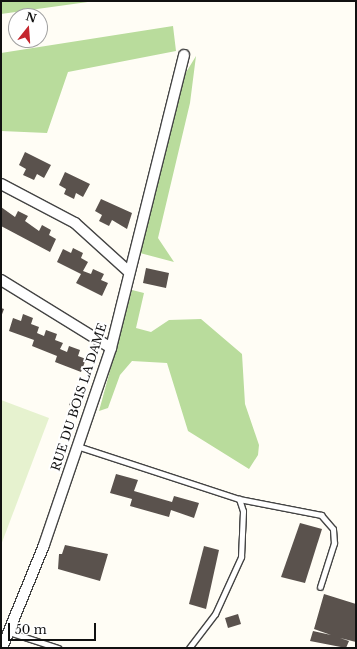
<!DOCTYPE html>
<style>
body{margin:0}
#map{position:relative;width:357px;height:649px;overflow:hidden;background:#fffdf5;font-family:"Libre Baskerville",serif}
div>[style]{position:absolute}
.forest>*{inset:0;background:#b9dc9c}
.pitch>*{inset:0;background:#e6f2cf}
.building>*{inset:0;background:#5a524d}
.roads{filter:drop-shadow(1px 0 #444) drop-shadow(-1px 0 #444) drop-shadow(0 1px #444) drop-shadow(0 -1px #444)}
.lane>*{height:5px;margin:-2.5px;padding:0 2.5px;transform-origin:2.5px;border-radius:2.5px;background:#fff}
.street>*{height:10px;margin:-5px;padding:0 5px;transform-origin:5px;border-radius:5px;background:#fff}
span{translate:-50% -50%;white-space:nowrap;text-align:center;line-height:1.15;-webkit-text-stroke:4px #fff;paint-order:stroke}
.street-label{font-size:12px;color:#111}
.frame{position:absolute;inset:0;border:2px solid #111;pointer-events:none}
.north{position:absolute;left:8px;top:8px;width:40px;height:40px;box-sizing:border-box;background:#fff;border:1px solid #a0a0a0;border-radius:50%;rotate:17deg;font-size:11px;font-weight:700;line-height:16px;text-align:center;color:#111}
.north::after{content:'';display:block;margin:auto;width:14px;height:18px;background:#c4262e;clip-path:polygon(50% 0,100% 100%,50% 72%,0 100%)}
.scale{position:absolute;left:8px;top:623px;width:88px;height:18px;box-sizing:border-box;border:2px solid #111;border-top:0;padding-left:5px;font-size:12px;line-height:14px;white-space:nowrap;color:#111;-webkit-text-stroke:3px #fff;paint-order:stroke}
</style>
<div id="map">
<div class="forest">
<div style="clip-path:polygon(1px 1px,95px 1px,1px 14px)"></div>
<div style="clip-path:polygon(173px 26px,176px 51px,68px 72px,47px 133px,1px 131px,1px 53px)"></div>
<div style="clip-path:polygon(196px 56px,190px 103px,158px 238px,174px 262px,140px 253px,182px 79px)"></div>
<div style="clip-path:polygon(132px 290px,144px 293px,136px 328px,151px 332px,169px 320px,201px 319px,242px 354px,245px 404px,259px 445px,258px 455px,249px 469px,188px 431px,167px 363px,132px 361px,120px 375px,108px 408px,99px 411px)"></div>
</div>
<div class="pitch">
<div style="clip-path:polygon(1px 400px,49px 418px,1px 545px)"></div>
</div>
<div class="building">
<div style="clip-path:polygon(25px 152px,51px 165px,44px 178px,37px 174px,34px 180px,23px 175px,26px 169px,19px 165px)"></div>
<div style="clip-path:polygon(65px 172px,90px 184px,83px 197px,76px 193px,74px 199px,64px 194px,66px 189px,59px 185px)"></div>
<div style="clip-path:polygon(101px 199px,132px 213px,127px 229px,112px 220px,109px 226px,99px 221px,102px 215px,95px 211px)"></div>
<div style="clip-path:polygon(1px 207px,15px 217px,18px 211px,28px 216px,25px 221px,39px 231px,42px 225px,51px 230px,49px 235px,56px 239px,50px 252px,1px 226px)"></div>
<div style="clip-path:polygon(73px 248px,83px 253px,81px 258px,88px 262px,83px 271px,91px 274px,93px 269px,104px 274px,101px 280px,108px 283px,102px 296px,76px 283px,81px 274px,57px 262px,63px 249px,71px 253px)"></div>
<div style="clip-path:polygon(146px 268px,169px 273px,166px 288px,143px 283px)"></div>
<div style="clip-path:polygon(1px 308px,4px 309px,1px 317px)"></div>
<div style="clip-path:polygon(23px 314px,33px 318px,31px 324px,39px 327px,37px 333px,44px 336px,46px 330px,57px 334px,55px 340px,63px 343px,60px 349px,67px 352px,69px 346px,80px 350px,78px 356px,86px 359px,81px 372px,55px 362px,57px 356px,32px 346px,34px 340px,9px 331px,13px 318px,21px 321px)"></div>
<div style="clip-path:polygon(71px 400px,75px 401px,73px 406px,69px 405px)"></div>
<div style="clip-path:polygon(116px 474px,138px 480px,134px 491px,172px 502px,174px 496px,199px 503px,194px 518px,171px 510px,169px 517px,130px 506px,132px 499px,110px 493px)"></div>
<div style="clip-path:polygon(300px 523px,322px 529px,305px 583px,281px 577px)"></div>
<div style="clip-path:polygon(65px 545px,108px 554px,100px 581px,58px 569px,59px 554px,62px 554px)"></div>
<div style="clip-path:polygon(204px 546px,219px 550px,206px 609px,189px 604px)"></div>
<div style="clip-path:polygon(324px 594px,356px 604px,356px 642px,340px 638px,349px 641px,346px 648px,310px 641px,313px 631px,331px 635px,314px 629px)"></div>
<div style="clip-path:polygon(238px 614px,241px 624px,228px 628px,225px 618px)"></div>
</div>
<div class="roads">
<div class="lane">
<div style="left:77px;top:446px;width:170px;rotate:18.1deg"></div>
<div style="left:239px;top:499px;width:84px;rotate:11deg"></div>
<div style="left:321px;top:515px;width:18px;rotate:49deg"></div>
<div style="left:333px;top:529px;width:14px;rotate:86deg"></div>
<div style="left:334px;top:543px;width:46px;rotate:107.7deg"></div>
<div style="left:9px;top:632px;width:52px;rotate:18.1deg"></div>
<div style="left:189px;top:648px;width:43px;rotate:-52.6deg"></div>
<div style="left:215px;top:614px;width:63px;rotate:-65.5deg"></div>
<div style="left:241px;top:557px;width:46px;rotate:-87.5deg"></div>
<div style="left:243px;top:511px;width:13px;rotate:-108deg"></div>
</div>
<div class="street">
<div style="left:1px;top:184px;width:84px;rotate:27.8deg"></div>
<div style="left:75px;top:223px;width:73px;rotate:42.2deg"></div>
<div style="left:1px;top:280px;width:129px;rotate:31.7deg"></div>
<div style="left:2px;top:648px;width:111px;rotate:-67.8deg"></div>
<div style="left:44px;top:545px;width:208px;rotate:-71.2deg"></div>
<div style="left:111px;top:348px;width:302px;rotate:-76deg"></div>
</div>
</div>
<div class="street-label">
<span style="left:79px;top:397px;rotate:-72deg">RUE DU BOIS LA DAME</span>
</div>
<div class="frame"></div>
<div class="north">N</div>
<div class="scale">50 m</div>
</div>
